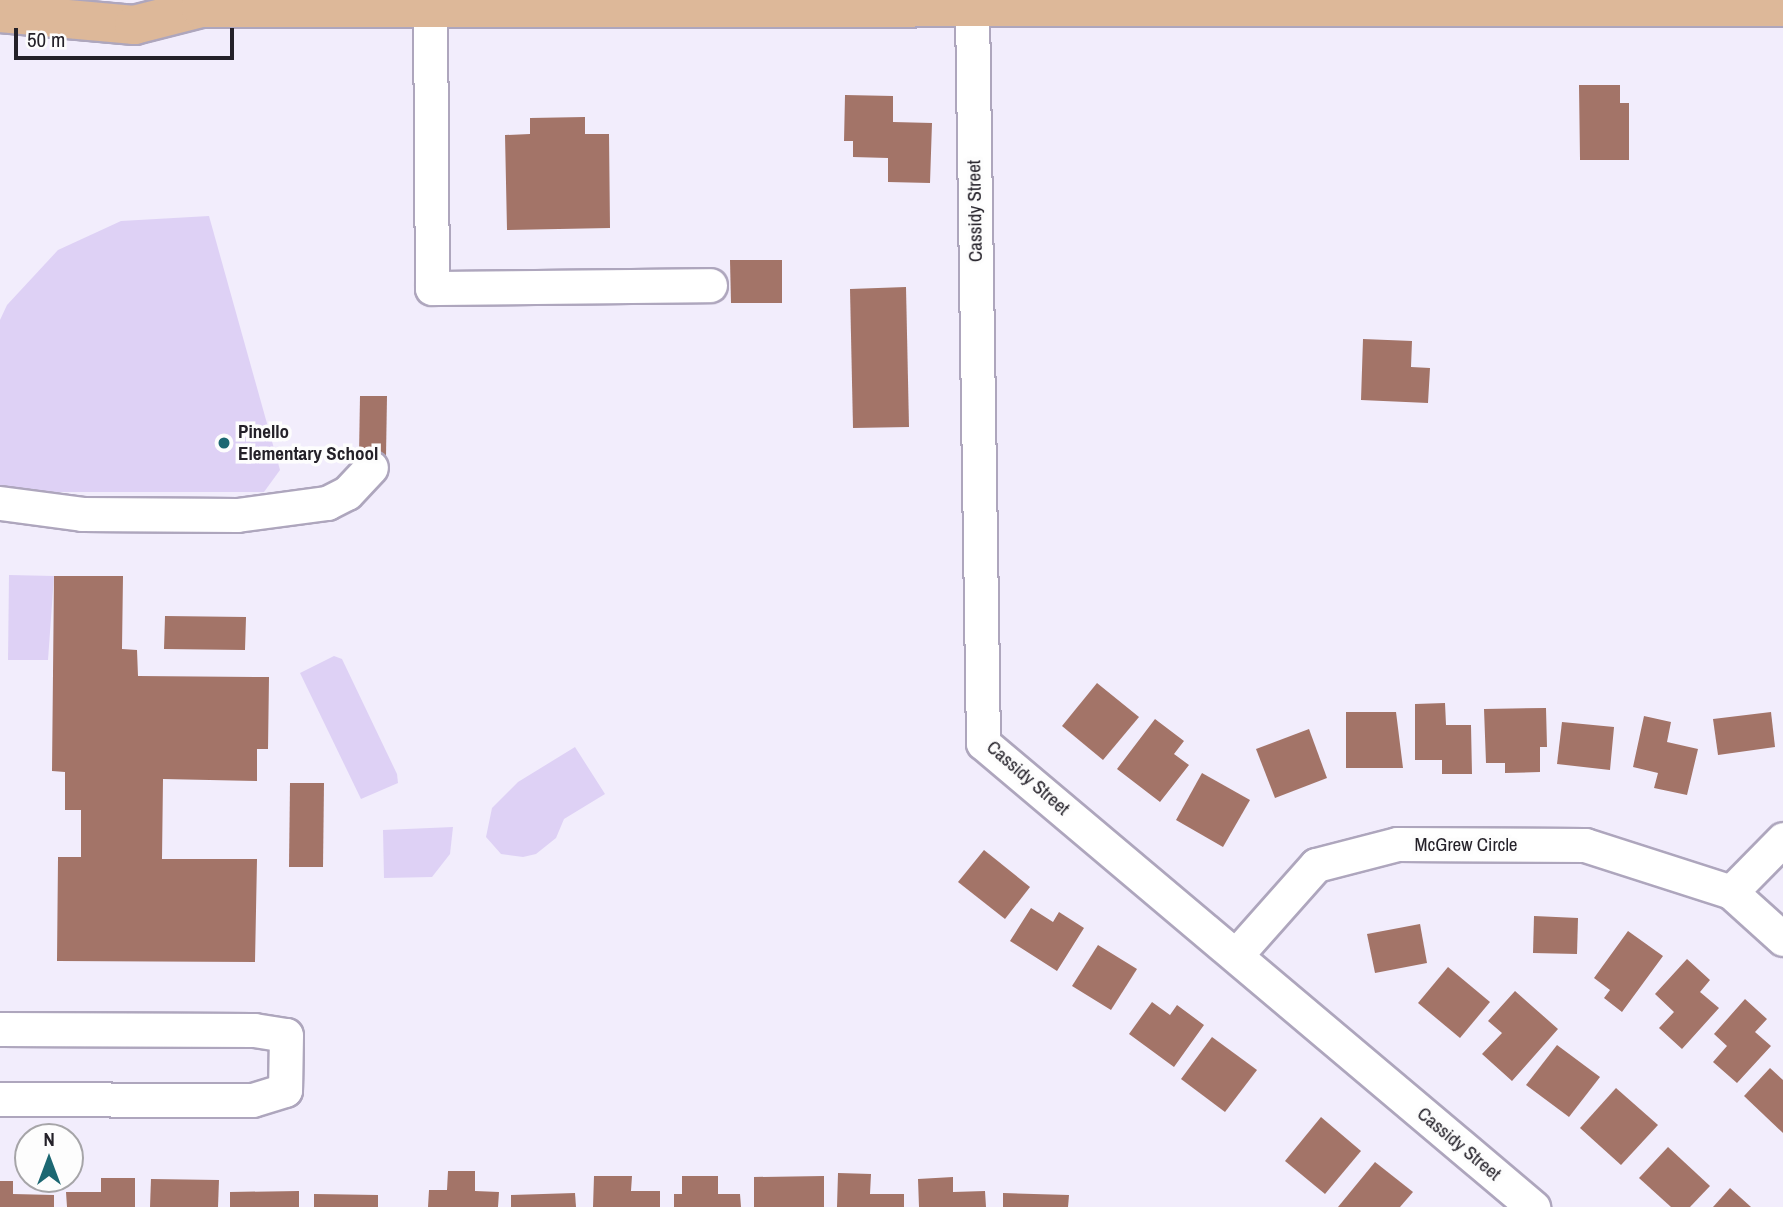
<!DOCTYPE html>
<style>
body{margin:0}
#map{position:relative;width:1783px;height:1207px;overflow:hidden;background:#f2edfc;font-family:"Archivo Narrow",sans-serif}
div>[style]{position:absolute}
.green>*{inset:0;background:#ded1f5}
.building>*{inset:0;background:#a37468}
.roads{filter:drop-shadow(2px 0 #aea6bd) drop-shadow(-2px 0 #aea6bd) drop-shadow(0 2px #aea6bd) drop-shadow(0 -2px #aea6bd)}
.minor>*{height:33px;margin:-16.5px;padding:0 16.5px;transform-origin:16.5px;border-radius:16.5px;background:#fff}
.major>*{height:38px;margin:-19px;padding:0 19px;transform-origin:19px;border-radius:19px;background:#ddb899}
.dots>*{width:19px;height:19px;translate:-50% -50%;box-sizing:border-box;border:4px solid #fdfdfd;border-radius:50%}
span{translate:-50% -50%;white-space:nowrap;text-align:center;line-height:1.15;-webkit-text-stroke:7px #fdfdfd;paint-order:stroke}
.street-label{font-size:19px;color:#242129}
.poi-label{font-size:19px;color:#242129;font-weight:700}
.left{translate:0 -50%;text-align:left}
.north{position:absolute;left:14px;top:1123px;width:70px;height:70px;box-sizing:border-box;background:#fdfdfd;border:2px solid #a6a5a8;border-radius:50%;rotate:0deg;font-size:19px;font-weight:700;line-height:28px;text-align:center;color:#242129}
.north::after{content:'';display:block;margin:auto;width:24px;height:32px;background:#1c6772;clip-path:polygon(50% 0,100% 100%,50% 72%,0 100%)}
.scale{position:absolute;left:14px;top:28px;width:220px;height:32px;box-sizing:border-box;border:4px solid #242129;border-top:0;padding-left:9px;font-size:21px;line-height:24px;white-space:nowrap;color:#242129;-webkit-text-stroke:5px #fdfdfd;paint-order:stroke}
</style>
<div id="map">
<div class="green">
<div style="clip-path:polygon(209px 216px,280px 470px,264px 492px,10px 492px,0 488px,0 320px,7px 305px,58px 250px,121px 221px)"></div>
<div style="clip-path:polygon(9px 575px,54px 576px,48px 660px,8px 660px)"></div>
<div style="clip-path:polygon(334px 656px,342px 659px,397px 774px,398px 783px,361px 799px,300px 673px)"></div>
<div style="clip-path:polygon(575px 747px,605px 794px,564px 819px,556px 838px,536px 854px,523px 857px,501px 854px,486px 837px,492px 808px,518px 782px)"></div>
<div style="clip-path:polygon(453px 827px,450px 854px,432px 877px,384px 878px,383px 830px)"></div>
</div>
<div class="building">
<div style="clip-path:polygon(1579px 85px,1620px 85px,1620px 103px,1629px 103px,1629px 160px,1580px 160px)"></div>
<div style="clip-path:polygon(845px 95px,893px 96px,893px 122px,932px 123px,930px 183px,888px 182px,888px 158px,853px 157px,853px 141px,844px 141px)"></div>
<div style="clip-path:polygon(585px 117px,585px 134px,609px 134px,610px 228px,507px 230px,505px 135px,530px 134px,530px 118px)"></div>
<div style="clip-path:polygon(730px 260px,782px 260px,782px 303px,731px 303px)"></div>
<div style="clip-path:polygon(906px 287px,909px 427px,853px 428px,850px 289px)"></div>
<div style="clip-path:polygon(1363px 339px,1412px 341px,1411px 367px,1430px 368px,1428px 403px,1361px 400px)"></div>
<div style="clip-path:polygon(360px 396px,387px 396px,386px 456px,359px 455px)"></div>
<div style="clip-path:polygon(54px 576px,123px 576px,122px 649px,137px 650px,138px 676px,269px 677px,268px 749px,257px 749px,257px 781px,163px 779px,162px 859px,257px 859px,255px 962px,57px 961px,58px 857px,81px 857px,81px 810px,65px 810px,65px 772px,52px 771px)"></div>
<div style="clip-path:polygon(165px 616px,246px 617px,245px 650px,164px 649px)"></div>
<div style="clip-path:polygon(1097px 683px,1139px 717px,1103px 760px,1062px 726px)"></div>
<div style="clip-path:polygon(1445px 703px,1446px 725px,1471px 725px,1472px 774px,1442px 774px,1442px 760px,1415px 760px,1415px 704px)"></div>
<div style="clip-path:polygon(1546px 708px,1547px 747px,1540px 747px,1540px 772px,1505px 773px,1505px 763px,1486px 763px,1484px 709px)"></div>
<div style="clip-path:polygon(1346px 712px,1396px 712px,1403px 768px,1346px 768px)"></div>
<div style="clip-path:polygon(1771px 712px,1775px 747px,1718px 755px,1713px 719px)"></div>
<div style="clip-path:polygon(1644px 716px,1671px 722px,1667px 742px,1698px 749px,1687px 795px,1654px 788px,1658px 773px,1633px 767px)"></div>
<div style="clip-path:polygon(1155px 719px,1184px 741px,1174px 754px,1189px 765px,1160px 802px,1117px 769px)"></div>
<div style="clip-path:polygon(1562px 722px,1614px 727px,1610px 770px,1557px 764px)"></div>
<div style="clip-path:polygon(1309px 729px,1327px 778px,1275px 798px,1256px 749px)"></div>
<div style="clip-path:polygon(1202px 773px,1250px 800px,1223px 847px,1176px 820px)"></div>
<div style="clip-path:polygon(290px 783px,324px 783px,323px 867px,289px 867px)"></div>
<div style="clip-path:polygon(984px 850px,1030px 887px,1005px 919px,958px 882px)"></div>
<div style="clip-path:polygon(1031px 908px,1053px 922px,1059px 912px,1084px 928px,1057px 971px,1010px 941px)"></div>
<div style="clip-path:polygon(1534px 916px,1578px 918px,1577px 954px,1533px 953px)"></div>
<div style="clip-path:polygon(1420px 924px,1427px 963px,1375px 973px,1367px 934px)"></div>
<div style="clip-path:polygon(1628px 931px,1663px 956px,1622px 1012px,1604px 998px,1610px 990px,1594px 978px)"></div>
<div style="clip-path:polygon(1098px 945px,1137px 969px,1111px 1010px,1072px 986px)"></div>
<div style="clip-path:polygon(1687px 959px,1710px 980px,1700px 992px,1719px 1008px,1682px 1049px,1659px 1028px,1674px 1012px,1655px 994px)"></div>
<div style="clip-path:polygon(1448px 967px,1490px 1002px,1460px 1038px,1418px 1003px)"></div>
<div style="clip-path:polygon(1515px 991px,1558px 1029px,1512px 1081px,1482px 1054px,1502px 1033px,1488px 1021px)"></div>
<div style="clip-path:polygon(1745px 999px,1767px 1019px,1755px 1032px,1771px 1046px,1737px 1083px,1713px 1062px,1727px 1046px,1714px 1034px)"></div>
<div style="clip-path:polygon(1152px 1002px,1170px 1015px,1177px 1005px,1204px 1025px,1174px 1067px,1129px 1034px)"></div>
<div style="clip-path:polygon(1212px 1037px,1257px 1070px,1225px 1112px,1181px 1079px)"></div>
<div style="clip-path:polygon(1557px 1045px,1600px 1077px,1569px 1117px,1526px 1085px)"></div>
<div style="clip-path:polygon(1770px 1068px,1783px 1080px,1783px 1133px,1744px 1096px)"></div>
<div style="clip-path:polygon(1616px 1088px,1658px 1125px,1621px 1165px,1580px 1128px)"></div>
<div style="clip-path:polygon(1321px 1117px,1361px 1151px,1325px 1194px,1285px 1161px)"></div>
<div style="clip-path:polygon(1668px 1147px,1710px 1186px,1690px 1207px,1671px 1207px,1639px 1178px)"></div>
<div style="clip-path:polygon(1375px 1162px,1413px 1192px,1400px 1207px,1338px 1207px)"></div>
<div style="clip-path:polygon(448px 1171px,475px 1171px,475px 1191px,499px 1192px,498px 1207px,428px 1207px,429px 1190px,447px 1190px)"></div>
<div style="clip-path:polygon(838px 1173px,871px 1174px,870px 1194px,904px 1194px,904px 1207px,837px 1207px)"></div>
<div style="clip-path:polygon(594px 1176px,632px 1176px,631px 1191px,660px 1191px,660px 1207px,593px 1207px)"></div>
<div style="clip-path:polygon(682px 1176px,718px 1176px,718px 1194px,740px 1194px,741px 1207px,674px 1207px,674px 1194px,682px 1194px)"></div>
<div style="clip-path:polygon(824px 1176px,824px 1207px,754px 1207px,754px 1177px)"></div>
<div style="clip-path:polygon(953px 1177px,953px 1192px,985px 1191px,986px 1207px,919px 1207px,918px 1179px)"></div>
<div style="clip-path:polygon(101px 1178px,135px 1178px,135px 1207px,67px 1207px,66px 1192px,101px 1192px)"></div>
<div style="clip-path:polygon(151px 1179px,219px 1180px,218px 1207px,150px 1207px)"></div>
<div style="clip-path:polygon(0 1181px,13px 1181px,13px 1194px,54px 1195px,54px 1207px,0 1207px)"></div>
<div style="clip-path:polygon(1730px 1188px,1751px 1207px,1713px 1207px)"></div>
<div style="clip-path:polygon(299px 1191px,299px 1207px,230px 1207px,230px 1192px)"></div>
<div style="clip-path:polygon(575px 1193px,576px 1207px,511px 1207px,511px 1195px)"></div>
<div style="clip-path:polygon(1003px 1193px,1069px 1195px,1068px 1207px,1003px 1207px)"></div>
<div style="clip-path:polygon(314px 1194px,378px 1195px,378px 1207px,314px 1207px)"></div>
</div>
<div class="roads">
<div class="minor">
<div style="left:430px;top:9px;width:279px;rotate:89.6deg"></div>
<div style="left:432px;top:288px;width:278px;rotate:-0.6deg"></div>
<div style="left:972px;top:10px;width:733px;rotate:89.14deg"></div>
<div style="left:983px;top:743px;width:720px;rotate:40.15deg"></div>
<div style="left:0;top:503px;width:83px;rotate:7.6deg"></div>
<div style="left:82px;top:514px;width:155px;rotate:0.4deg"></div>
<div style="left:237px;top:515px;width:91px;rotate:-7.6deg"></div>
<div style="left:327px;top:503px;width:22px;rotate:-27deg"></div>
<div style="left:347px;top:493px;width:35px;rotate:-47deg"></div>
<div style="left:1731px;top:892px;width:74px;rotate:-45.5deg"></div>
<div style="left:1237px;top:954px;width:119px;rotate:-48.4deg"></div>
<div style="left:1316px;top:865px;width:84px;rotate:-14.5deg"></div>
<div style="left:1397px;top:844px;width:188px;rotate:0.3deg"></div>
<div style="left:1585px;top:845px;width:153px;rotate:17.8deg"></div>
<div style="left:1731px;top:892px;width:70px;rotate:42.1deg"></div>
<div style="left:0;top:1029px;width:254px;rotate:0.2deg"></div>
<div style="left:254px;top:1030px;width:32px;rotate:9deg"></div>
<div style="left:286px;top:1035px;width:55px;rotate:91deg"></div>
<div style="left:285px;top:1090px;width:34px;rotate:163deg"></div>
<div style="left:252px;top:1100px;width:252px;rotate:-179.8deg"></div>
</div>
<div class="major">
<div style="left:0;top:13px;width:135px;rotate:5.1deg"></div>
<div style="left:134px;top:25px;width:69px;rotate:-14.2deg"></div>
<div style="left:201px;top:8px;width:1582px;rotate:-0.04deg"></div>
</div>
</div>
<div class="dots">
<div style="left:224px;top:443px;background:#1c6772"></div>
</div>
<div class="street-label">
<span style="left:975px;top:211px;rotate:-91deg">Cassidy Street</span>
<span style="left:1028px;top:778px;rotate:41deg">Cassidy Street</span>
<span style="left:1466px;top:845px">McGrew Circle</span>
<span style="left:1459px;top:1144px;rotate:40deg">Cassidy Street</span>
</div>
<div class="poi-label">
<span class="left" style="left:238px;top:443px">Pinello<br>Elementary School</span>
</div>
<div class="north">N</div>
<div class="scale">50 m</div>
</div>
